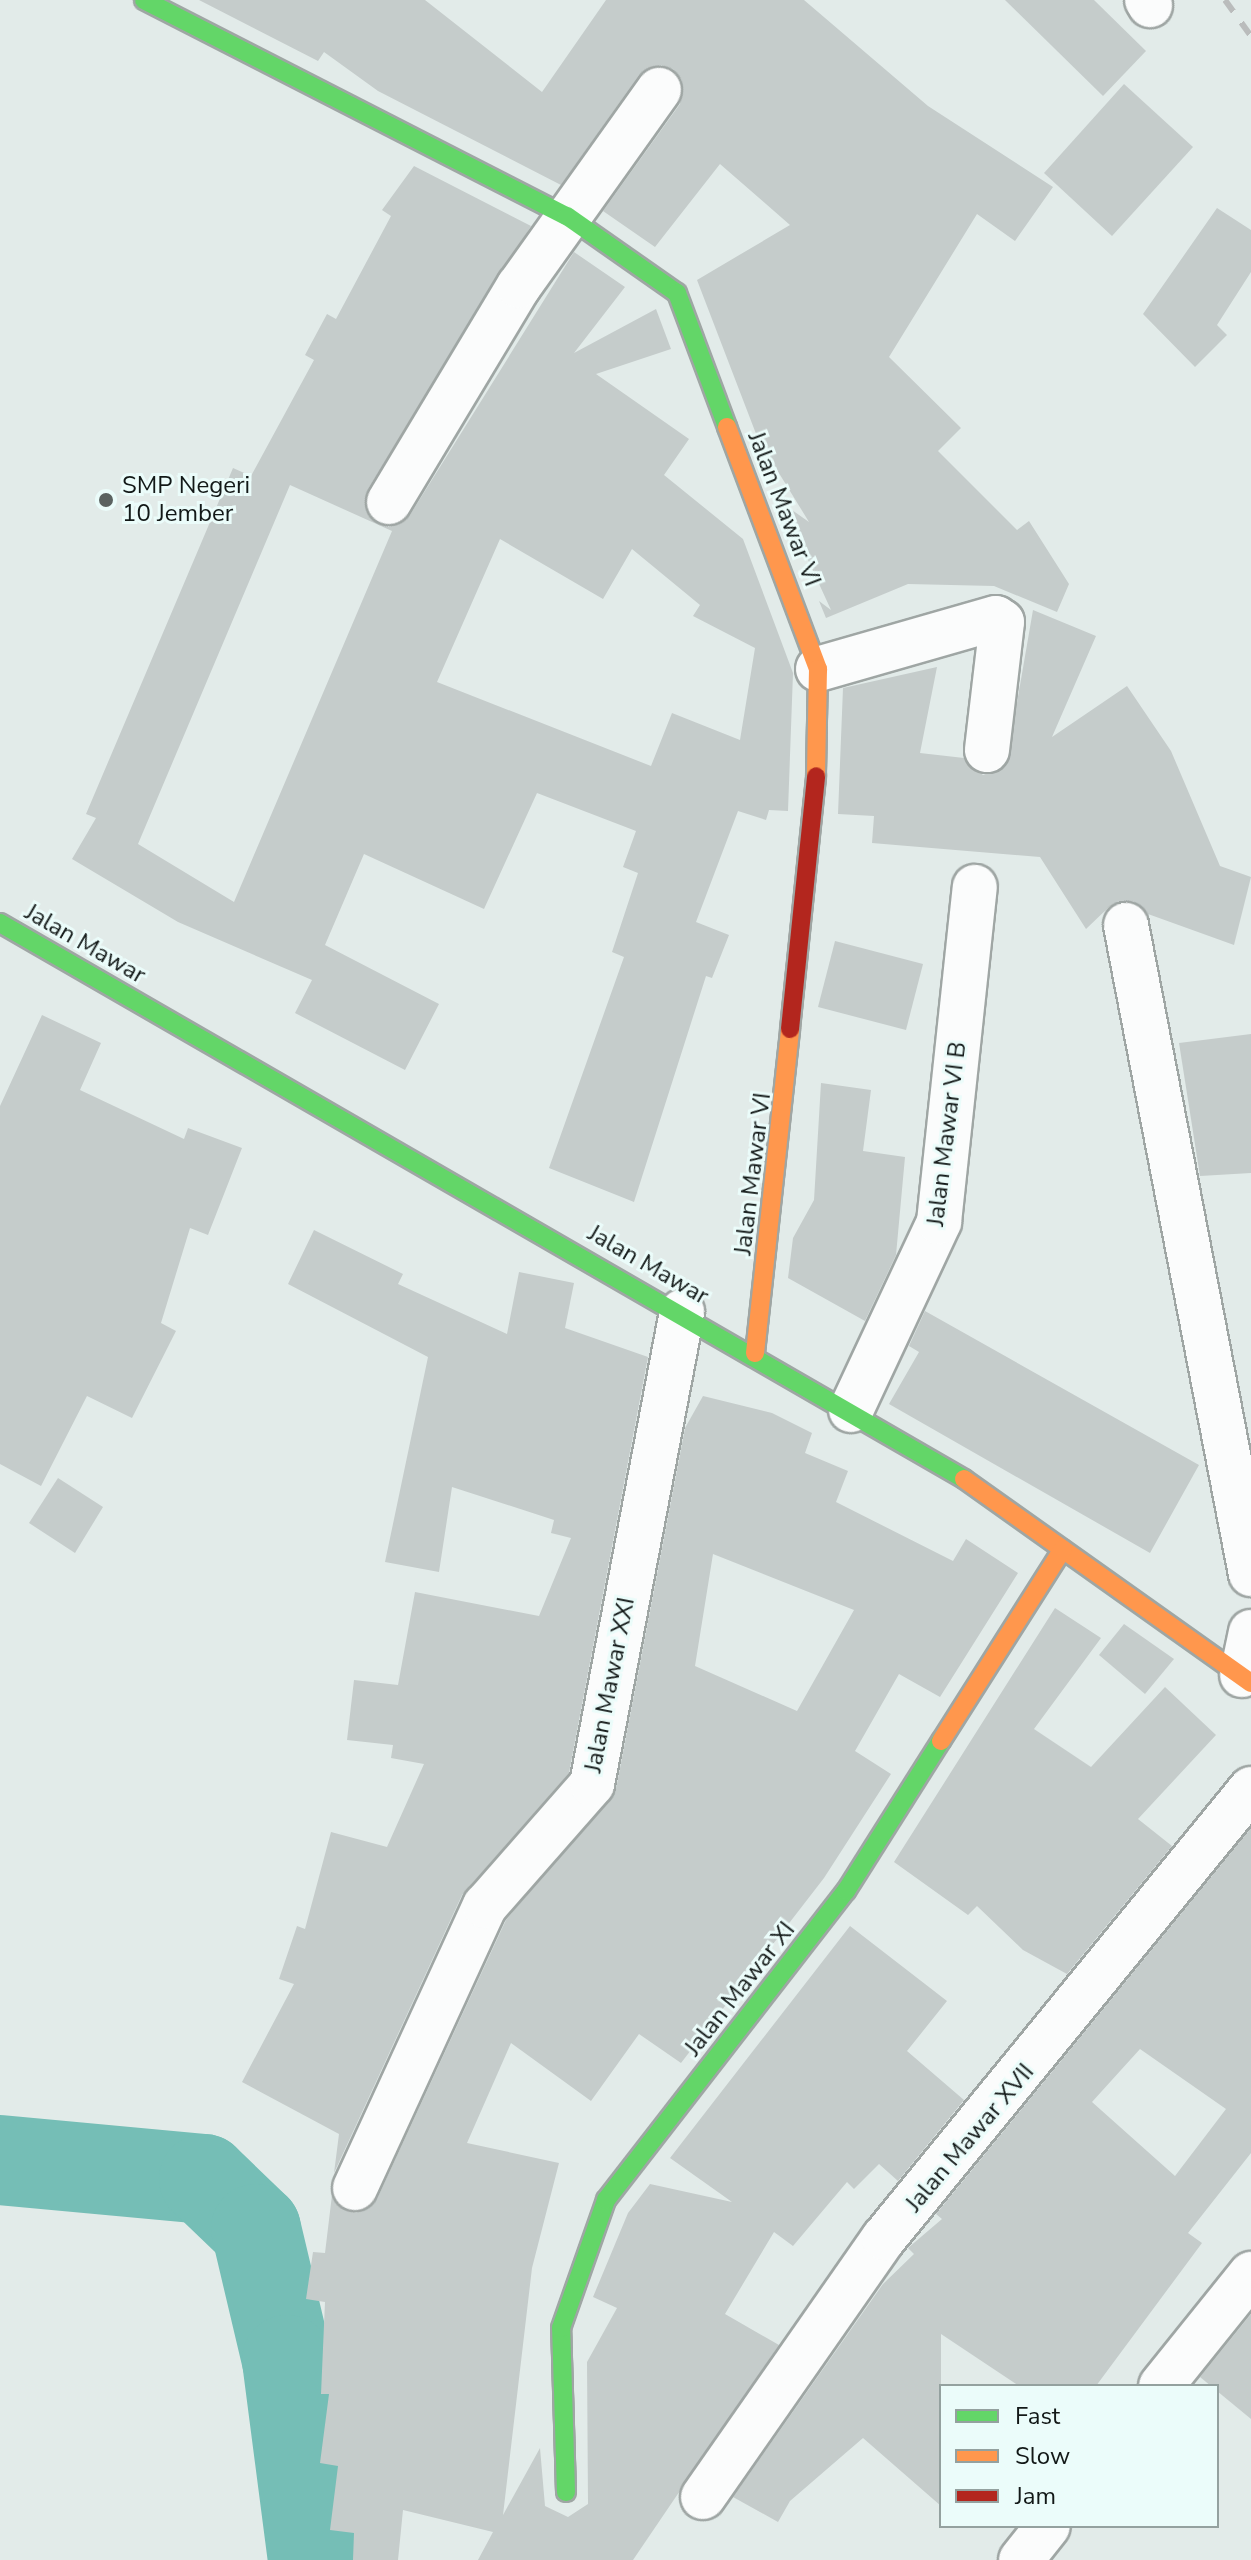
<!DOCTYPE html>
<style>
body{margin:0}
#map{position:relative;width:1251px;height:2560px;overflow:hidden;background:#e2ebe9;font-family:"Nunito Sans",sans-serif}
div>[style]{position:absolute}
.river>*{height:90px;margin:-45px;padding:0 45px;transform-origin:45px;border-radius:45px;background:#75beb6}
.building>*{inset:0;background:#c5cccb}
.roads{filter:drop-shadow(2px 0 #9fa6a4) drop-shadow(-2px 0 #9fa6a4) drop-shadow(0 2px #9fa6a4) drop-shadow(0 -2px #9fa6a4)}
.street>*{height:44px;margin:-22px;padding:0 22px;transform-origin:22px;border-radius:22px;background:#fbfcfc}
.fast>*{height:18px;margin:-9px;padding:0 9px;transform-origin:9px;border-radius:9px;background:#63d668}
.slow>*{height:18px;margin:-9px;padding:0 9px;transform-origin:9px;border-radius:9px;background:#ff974d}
.jam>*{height:18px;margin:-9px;padding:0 9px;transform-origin:9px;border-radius:9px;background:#b3261e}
.rail>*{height:6px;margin-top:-3px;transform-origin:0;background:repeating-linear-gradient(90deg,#babcbc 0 14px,transparent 0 28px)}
.dots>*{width:22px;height:22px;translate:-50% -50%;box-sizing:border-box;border:4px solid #ebfcfa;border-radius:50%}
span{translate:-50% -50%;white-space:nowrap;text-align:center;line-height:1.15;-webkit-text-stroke:6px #ebfcfa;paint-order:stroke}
.poi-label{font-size:24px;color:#121817}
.left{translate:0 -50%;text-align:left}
.street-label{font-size:24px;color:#121817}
.legend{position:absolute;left:939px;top:2384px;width:280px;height:144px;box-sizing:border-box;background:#ebfcfa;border:2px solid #94a19f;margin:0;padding:10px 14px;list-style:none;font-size:24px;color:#121817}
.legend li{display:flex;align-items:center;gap:16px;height:40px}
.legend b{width:40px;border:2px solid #94a19f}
</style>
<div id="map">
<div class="river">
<div style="left:0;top:2160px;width:205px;rotate:5.3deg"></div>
<div style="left:204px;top:2179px;width:72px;rotate:43.9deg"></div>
<div style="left:256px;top:2229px;width:135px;rotate:76.7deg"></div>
<div style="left:287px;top:2360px;width:202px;rotate:82.6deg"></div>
</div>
<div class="building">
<div style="clip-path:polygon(199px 0,425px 0,542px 92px,606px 0,804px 0,928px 106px,1053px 187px,1015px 241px,977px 214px,889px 357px,961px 428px,938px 451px,1017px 530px,1029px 521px,1069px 584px,1057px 612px,994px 586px,908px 584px,826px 618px,819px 601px,831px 610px,782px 503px,809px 522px,758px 439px,697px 280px,790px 225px,720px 164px,655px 247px,603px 211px,680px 104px,682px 80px,673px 69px,661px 65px,639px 75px,561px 185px,378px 91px,324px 52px,318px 61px)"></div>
<div style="clip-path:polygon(1005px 0,1094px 0,1146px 51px,1103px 96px)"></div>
<div style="clip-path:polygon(1124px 84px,1193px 147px,1112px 236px,1044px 173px)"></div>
<div style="clip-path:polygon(evenodd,414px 166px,531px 226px,368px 489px,368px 515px,389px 527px,410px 515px,574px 252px,625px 287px,574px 353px,656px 309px,671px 349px,596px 374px,689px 439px,664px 475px,743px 539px,793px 673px,788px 811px,769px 810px,766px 820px,738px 811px,696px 922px,729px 935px,712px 978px,706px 976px,634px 1202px,549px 1168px,624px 957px,612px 952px,638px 873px,623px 867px,636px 831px,537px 793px,484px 909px,364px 854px,325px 945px,439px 1004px,405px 1070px,295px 1013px,312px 980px,178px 922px,72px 859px,96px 818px,86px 814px,233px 468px,251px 476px,314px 360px,305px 355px,327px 314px,336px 319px,391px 216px,382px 210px,414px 166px,290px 485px,392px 531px,234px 902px,138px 844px,290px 485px,414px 166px,500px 539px,603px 599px,632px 549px,700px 605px,693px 616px,755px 648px,740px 740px,672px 713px,651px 766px,437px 682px,500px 539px)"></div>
<div style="clip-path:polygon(1217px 208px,1251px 230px,1251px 272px,1217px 325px,1227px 335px,1195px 367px,1143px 314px)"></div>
<div style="clip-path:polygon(1033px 610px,1096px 636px,1052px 737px,1127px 686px,1171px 751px,1220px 866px,1251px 877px,1234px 945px,1148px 914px,1133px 901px,1110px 906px,1086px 929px,1040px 857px,872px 843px,874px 816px,838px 814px,843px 688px,937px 667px,920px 753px,964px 758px,983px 775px,1006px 766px)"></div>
<div style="clip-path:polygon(835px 941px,923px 964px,906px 1030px,818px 1007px)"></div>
<div style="clip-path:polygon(42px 1015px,101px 1043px,80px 1090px,184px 1139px,188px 1128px,242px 1148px,208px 1235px,190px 1228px,161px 1323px,176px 1331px,132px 1418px,87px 1396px,41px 1486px,0 1464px,0 1106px)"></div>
<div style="clip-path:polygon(1251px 1034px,1251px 1173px,1200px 1176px,1179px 1043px)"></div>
<div style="clip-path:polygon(821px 1083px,871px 1090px,863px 1151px,905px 1157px,896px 1255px,865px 1321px,788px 1278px,793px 1238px,814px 1200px)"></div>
<div style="clip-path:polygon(314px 1230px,403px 1274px,398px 1284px,507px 1334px,519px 1272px,574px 1283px,565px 1328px,648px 1357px,569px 1773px,462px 1895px,334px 2173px,339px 2134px,242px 2082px,294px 1984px,279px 1979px,297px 1926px,305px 1929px,331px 1832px,387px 1847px,424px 1764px,391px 1758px,393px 1745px,347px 1740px,354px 1680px,398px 1685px,415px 1592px,539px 1616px,571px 1538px,551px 1533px,554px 1520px,452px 1487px,439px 1572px,385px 1562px,428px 1357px,288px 1284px)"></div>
<div style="clip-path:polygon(925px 1311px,1199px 1465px,1150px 1553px,889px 1404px,919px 1352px,909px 1346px)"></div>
<div style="clip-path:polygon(evenodd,703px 1396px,772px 1413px,812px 1433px,805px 1453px,848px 1471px,836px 1502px,953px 1561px,966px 1539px,1018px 1573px,940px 1697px,899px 1674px,855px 1751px,891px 1774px,824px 1878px,681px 2063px,639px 2034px,591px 2101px,511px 2043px,467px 2143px,559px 2163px,532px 2268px,503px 2515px,540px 2448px,545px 2506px,568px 2517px,588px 2504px,587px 2362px,617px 2308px,593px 2297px,628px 2213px,650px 2184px,732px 2202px,670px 2158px,850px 1926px,947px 2001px,907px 2051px,964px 2100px,898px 2181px,879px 2164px,854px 2189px,847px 2182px,793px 2246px,774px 2232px,725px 2314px,779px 2345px,633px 2560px,478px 2560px,493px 2532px,403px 2510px,398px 2560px,353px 2560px,354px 2533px,330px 2530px,338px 2466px,320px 2463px,329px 2394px,321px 2394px,325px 2302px,306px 2299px,313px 2252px,325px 2253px,332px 2195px,356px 2213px,377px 2199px,506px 1920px,616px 1789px,685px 1428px,703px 1396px,713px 1554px,854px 1610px,797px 1711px,695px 1666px,713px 1554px)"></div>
<div style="clip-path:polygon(58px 1478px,103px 1507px,75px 1553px,29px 1523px)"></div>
<div style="clip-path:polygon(1055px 1608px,1101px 1638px,1034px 1729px,1091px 1767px,1165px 1687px,1216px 1735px,1138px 1819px,1172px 1846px,1067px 1974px,1023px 1950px,977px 1906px,968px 1915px,894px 1862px)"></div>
<div style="clip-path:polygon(1124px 1624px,1174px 1659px,1145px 1694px,1099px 1655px)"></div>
<div style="clip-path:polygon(evenodd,1251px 1828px,1251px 2153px,1188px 2233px,1202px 2243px,1096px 2386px,1019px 2386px,941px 2334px,941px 2506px,863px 2438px,790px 2501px,778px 2522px,733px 2497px,883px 2284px,914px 2254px,908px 2248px,942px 2219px,936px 2214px,1251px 1828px,1140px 2049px,1226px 2109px,1175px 2176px,1092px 2102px,1140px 2049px)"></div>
<div style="clip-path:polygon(1251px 2314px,1251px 2419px,1200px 2377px)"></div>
</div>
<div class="roads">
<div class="street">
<div style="left:1147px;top:0;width:6px;rotate:59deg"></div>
<div style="left:389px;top:502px;width:252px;rotate:-59deg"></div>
<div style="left:519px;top:286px;width:241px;rotate:-54.5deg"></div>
<div style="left:818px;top:669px;width:185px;rotate:-16deg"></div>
<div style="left:996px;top:618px;width:7px;rotate:34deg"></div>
<div style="left:1002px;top:622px;width:129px;rotate:96.7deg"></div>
<div style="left:1126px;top:925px;width:661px;rotate:79.1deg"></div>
<div style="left:851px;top:1410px;width:208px;rotate:-64.9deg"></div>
<div style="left:939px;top:1222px;width:337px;rotate:-83.9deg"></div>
<div style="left:1242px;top:1675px;width:44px;rotate:-78.2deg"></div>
<div style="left:355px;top:2188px;width:311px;rotate:-65.3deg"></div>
<div style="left:485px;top:1906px;width:162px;rotate:-48.7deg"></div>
<div style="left:592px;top:1784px;width:481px;rotate:-79.2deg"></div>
<div style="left:1161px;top:2386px;width:144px;rotate:-51.2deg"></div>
<div style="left:703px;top:2497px;width:316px;rotate:-55.1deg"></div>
<div style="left:884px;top:2238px;width:580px;rotate:-50.74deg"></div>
<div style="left:1021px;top:2560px;width:43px;rotate:-51.5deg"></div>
</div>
<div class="fast">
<div style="left:144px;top:0;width:475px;rotate:27.1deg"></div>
<div style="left:567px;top:216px;width:134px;rotate:35deg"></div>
<div style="left:677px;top:293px;width:143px;rotate:69.5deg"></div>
<div style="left:0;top:923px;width:1113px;rotate:29.97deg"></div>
<div style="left:566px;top:2492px;width:164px;rotate:-91.7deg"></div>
<div style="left:561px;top:2328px;width:136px;rotate:-70.6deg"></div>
<div style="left:606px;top:2200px;width:391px;rotate:-52.2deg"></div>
<div style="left:846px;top:1891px;width:178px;rotate:-57.7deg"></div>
</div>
<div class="slow">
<div style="left:727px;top:427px;width:259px;rotate:69.4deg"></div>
<div style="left:818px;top:669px;width:107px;rotate:91.1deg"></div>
<div style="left:755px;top:1353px;width:326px;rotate:-83.8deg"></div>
<div style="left:964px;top:1479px;width:352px;rotate:35.4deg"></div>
<div style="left:941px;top:1741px;width:227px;rotate:-57.6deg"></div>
</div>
<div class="jam">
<div style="left:790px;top:1029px;width:254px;rotate:-84.1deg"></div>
</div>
</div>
<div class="rail">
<div style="left:1225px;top:0;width:44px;rotate:54.2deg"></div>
</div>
<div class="dots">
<div style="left:106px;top:500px;background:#5b6260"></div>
</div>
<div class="poi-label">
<span class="left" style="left:122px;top:500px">SMP Negeri<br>10 Jember</span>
</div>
<div class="street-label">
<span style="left:784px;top:509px;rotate:69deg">Jalan Mawar VI</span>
<span style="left:85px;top:944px;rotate:30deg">Jalan Mawar</span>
<span style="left:947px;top:1134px;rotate:-83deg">Jalan Mawar VI B</span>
<span style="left:753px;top:1174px;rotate:-83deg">Jalan Mawar VI</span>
<span style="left:648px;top:1265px;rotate:30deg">Jalan Mawar</span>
<span style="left:610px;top:1685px;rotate:-79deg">Jalan Mawar XXI</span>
<span style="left:740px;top:1989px;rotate:-52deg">Jalan Mawar XI</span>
<span style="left:970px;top:2138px;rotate:-50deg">Jalan Mawar XVII</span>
</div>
<ul class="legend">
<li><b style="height:10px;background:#63d668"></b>Fast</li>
<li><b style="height:10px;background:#ff974d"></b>Slow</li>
<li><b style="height:10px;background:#b3261e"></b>Jam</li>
</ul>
</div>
